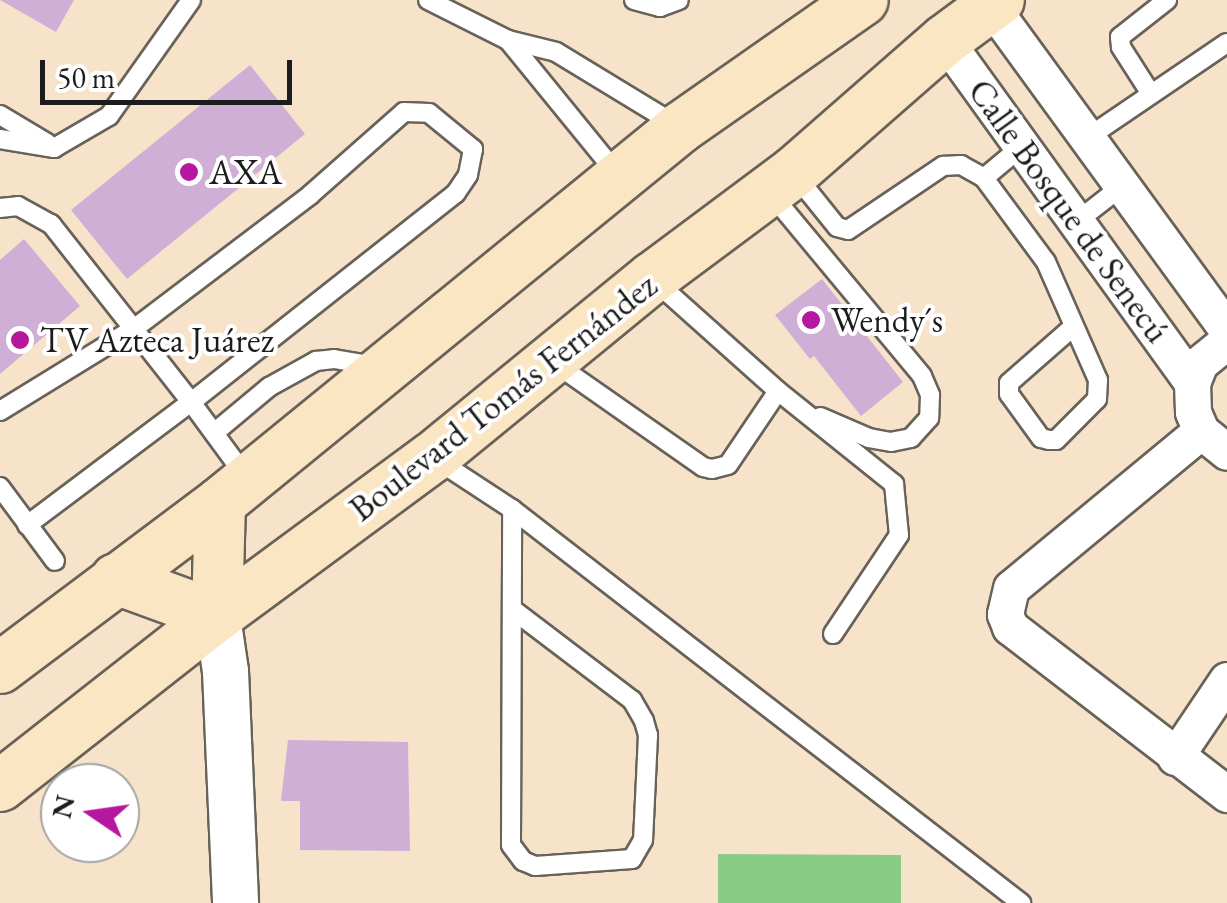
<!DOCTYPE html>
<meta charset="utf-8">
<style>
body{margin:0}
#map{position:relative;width:1227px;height:903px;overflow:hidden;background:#f6e3ca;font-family:"EB Garamond",serif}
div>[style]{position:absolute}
.green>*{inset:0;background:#88cc85}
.building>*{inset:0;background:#cfafd6}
.roads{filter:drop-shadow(2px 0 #686259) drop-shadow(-2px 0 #686259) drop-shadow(0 2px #686259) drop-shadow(0 -2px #686259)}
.service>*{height:18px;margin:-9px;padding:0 9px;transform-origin:9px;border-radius:9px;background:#fff}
.minor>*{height:35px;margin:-17.5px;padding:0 17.5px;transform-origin:17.5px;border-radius:17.5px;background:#fff}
.tertiary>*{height:45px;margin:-22.5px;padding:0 22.5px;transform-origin:22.5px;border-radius:22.5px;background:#fff}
.secondary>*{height:50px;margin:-25px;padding:0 25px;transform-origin:25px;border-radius:25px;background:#fbe6c4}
.dots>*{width:28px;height:28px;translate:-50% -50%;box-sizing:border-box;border:5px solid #fff;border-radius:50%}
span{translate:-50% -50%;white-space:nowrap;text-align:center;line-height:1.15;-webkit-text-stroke:8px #fff;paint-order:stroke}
.poi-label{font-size:35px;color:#1c1c1c}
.left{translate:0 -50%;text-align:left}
.street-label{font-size:35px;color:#1c1c1c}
.north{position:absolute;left:40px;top:763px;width:100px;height:100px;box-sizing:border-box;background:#fff;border:2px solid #a4a4a4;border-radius:50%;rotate:283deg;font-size:28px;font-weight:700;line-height:40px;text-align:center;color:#1c1c1c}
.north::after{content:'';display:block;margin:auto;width:35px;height:45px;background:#b5179e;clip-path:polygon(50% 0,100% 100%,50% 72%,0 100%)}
.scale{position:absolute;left:40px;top:60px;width:252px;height:45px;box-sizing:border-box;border:5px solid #1c1c1c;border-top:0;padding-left:12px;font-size:30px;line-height:35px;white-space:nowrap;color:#1c1c1c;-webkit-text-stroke:8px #fff;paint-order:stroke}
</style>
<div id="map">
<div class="green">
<div style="clip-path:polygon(718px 854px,901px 855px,901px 903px,718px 903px)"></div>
</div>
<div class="building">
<div style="clip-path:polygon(0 0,74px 0,56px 32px)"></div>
<div style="clip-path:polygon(250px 65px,305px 134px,127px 279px,71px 210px)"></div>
<div style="clip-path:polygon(24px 239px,80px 306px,0 374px,0 260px)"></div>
<div style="clip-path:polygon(822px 279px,903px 382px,861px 416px,814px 356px,810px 359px,775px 315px)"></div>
<div style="clip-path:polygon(288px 740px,408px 742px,410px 851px,300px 850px,300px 801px,281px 801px)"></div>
</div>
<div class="roads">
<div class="service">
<div style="left:428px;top:0;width:89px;rotate:26.6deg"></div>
<div style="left:508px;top:40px;width:49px;rotate:14deg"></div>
<div style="left:556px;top:52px;width:140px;rotate:31.3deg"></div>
<div style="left:634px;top:0;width:27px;rotate:15deg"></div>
<div style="left:660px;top:7px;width:20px;rotate:-20deg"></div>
<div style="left:508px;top:40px;width:174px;rotate:50.8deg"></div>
<div style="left:1151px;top:94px;width:56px;rotate:-122.6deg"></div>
<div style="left:1121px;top:47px;width:10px;rotate:-96deg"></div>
<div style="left:1120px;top:37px;width:60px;rotate:-38.2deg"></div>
<div style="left:0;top:115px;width:55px;rotate:30.8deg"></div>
<div style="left:1087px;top:138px;width:169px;rotate:-34.2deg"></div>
<div style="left:0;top:139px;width:55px;rotate:9.5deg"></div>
<div style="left:54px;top:148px;width:64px;rotate:-30.2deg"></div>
<div style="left:109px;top:116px;width:142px;rotate:-54.7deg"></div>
<div style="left:796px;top:176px;width:65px;rotate:51.2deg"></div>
<div style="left:837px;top:227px;width:11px;rotate:15deg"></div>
<div style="left:848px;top:230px;width:115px;rotate:-34deg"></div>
<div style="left:943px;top:166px;width:18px;rotate:-3deg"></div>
<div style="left:961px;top:165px;width:26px;rotate:29deg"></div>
<div style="left:984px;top:178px;width:104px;rotate:53.6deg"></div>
<div style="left:1046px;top:262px;width:129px;rotate:66.2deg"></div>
<div style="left:1098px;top:380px;width:19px;rotate:93deg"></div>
<div style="left:1097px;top:399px;width:58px;rotate:135deg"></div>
<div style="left:1056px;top:440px;width:7px;rotate:180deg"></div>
<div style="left:1049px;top:440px;width:8px;rotate:-166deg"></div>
<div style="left:1041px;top:438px;width:54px;rotate:-126deg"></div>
<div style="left:1009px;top:394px;width:11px;rotate:-90deg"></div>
<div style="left:1009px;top:383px;width:86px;rotate:-41.2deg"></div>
<div style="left:984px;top:178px;width:50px;rotate:-40.1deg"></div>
<div style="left:771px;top:194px;width:236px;rotate:50.3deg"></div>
<div style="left:922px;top:376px;width:21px;rotate:67deg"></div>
<div style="left:930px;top:395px;width:23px;rotate:92deg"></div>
<div style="left:929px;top:418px;width:27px;rotate:132deg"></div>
<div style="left:911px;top:438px;width:20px;rotate:169deg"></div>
<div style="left:891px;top:442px;width:22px;rotate:-170deg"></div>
<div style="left:869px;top:438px;width:53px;rotate:-156.8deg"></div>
<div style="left:0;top:208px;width:18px;rotate:-6deg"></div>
<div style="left:18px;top:206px;width:38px;rotate:29deg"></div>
<div style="left:51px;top:224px;width:226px;rotate:51.8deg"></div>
<div style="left:191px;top:402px;width:205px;rotate:143.1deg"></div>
<div style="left:1076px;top:222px;width:58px;rotate:-38deg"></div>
<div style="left:656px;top:282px;width:164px;rotate:41.8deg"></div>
<div style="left:778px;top:391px;width:149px;rotate:38.7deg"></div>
<div style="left:894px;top:484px;width:51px;rotate:84.4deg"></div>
<div style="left:899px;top:535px;width:119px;rotate:123.7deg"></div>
<div style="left:556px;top:364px;width:179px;rotate:35deg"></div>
<div style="left:703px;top:467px;width:9px;rotate:13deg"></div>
<div style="left:712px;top:469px;width:16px;rotate:-14deg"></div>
<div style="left:728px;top:465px;width:89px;rotate:-56deg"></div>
<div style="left:0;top:411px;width:158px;rotate:-31.6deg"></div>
<div style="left:135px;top:328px;width:220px;rotate:-37.2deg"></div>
<div style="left:310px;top:195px;width:125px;rotate:-41.4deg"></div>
<div style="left:404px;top:112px;width:25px;rotate:2deg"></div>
<div style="left:429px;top:113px;width:57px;rotate:39.3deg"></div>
<div style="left:473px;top:149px;width:26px;rotate:101deg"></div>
<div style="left:468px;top:175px;width:22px;rotate:124deg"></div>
<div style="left:456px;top:193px;width:337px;rotate:141.7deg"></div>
<div style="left:191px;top:402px;width:93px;rotate:53.7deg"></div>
<div style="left:214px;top:433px;width:72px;rotate:-39.9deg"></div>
<div style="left:269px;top:387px;width:54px;rotate:-29deg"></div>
<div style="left:316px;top:361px;width:18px;rotate:-6deg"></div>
<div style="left:334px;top:359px;width:42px;rotate:9.7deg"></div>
<div style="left:437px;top:460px;width:90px;rotate:33.2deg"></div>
<div style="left:512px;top:509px;width:644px;rotate:37.74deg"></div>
<div style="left:0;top:487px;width:92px;rotate:53.4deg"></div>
<div style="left:512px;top:609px;width:151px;rotate:37.2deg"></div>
<div style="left:632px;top:700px;width:24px;rotate:60deg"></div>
<div style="left:644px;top:721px;width:15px;rotate:74deg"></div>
<div style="left:648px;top:735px;width:105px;rotate:92.7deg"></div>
<div style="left:643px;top:840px;width:22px;rotate:120deg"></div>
<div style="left:632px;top:859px;width:97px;rotate:175.9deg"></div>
<div style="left:535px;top:866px;width:13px;rotate:-157deg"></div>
<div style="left:523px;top:861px;width:20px;rotate:-127deg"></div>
<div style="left:511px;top:845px;width:336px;rotate:-89.8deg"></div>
</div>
<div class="minor">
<div style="left:991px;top:6px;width:401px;rotate:53.9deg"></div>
<div style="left:945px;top:40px;width:423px;rotate:54.2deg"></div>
<div style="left:1227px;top:341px;width:35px;rotate:141deg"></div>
<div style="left:1200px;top:363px;width:22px;rotate:112deg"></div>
<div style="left:1192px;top:383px;width:29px;rotate:88deg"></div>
<div style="left:1193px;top:412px;width:21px;rotate:67deg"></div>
<div style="left:1201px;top:431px;width:33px;rotate:39deg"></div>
<div style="left:1201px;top:431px;width:246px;rotate:140.4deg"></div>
<div style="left:1011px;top:588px;width:27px;rotate:103deg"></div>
<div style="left:1005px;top:614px;width:14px;rotate:69deg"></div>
<div style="left:1010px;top:627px;width:274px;rotate:37.6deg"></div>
<div style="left:1175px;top:757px;width:93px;rotate:-56deg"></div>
</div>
<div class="tertiary">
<div style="left:217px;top:616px;width:56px;rotate:81.7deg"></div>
<div style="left:225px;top:671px;width:232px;rotate:87.5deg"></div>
</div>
<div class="secondary">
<div style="left:116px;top:579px;width:108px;rotate:20.1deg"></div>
<div style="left:217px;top:616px;width:113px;rotate:-88.5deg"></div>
<div style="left:0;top:668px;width:275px;rotate:-36.9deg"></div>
<div style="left:220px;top:503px;width:593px;rotate:-39.19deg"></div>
<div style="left:680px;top:128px;width:223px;rotate:-35deg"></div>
<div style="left:0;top:786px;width:276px;rotate:-38.1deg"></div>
<div style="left:217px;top:616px;width:268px;rotate:-36.4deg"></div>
<div style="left:433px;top:457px;width:283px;rotate:-39.3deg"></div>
<div style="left:652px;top:278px;width:176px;rotate:-36.7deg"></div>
<div style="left:793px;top:173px;width:202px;rotate:-41.2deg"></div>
<div style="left:945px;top:40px;width:67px;rotate:-36.5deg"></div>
</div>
</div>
<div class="dots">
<div style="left:189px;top:172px;background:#b5179e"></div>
<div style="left:811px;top:320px;background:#b5179e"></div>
<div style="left:20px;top:340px;background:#b5179e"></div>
</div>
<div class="poi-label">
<span class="left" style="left:209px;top:172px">AXA</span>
<span class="left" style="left:831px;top:320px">Wendy´s</span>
<span class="left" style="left:40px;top:340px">TV Azteca Juárez</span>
</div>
<div class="street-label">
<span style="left:1069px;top:211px;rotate:54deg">Calle Bosque de Senecú</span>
<span style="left:503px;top:397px;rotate:-38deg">Boulevard Tomás Fernández</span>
</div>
<div class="north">N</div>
<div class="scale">50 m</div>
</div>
